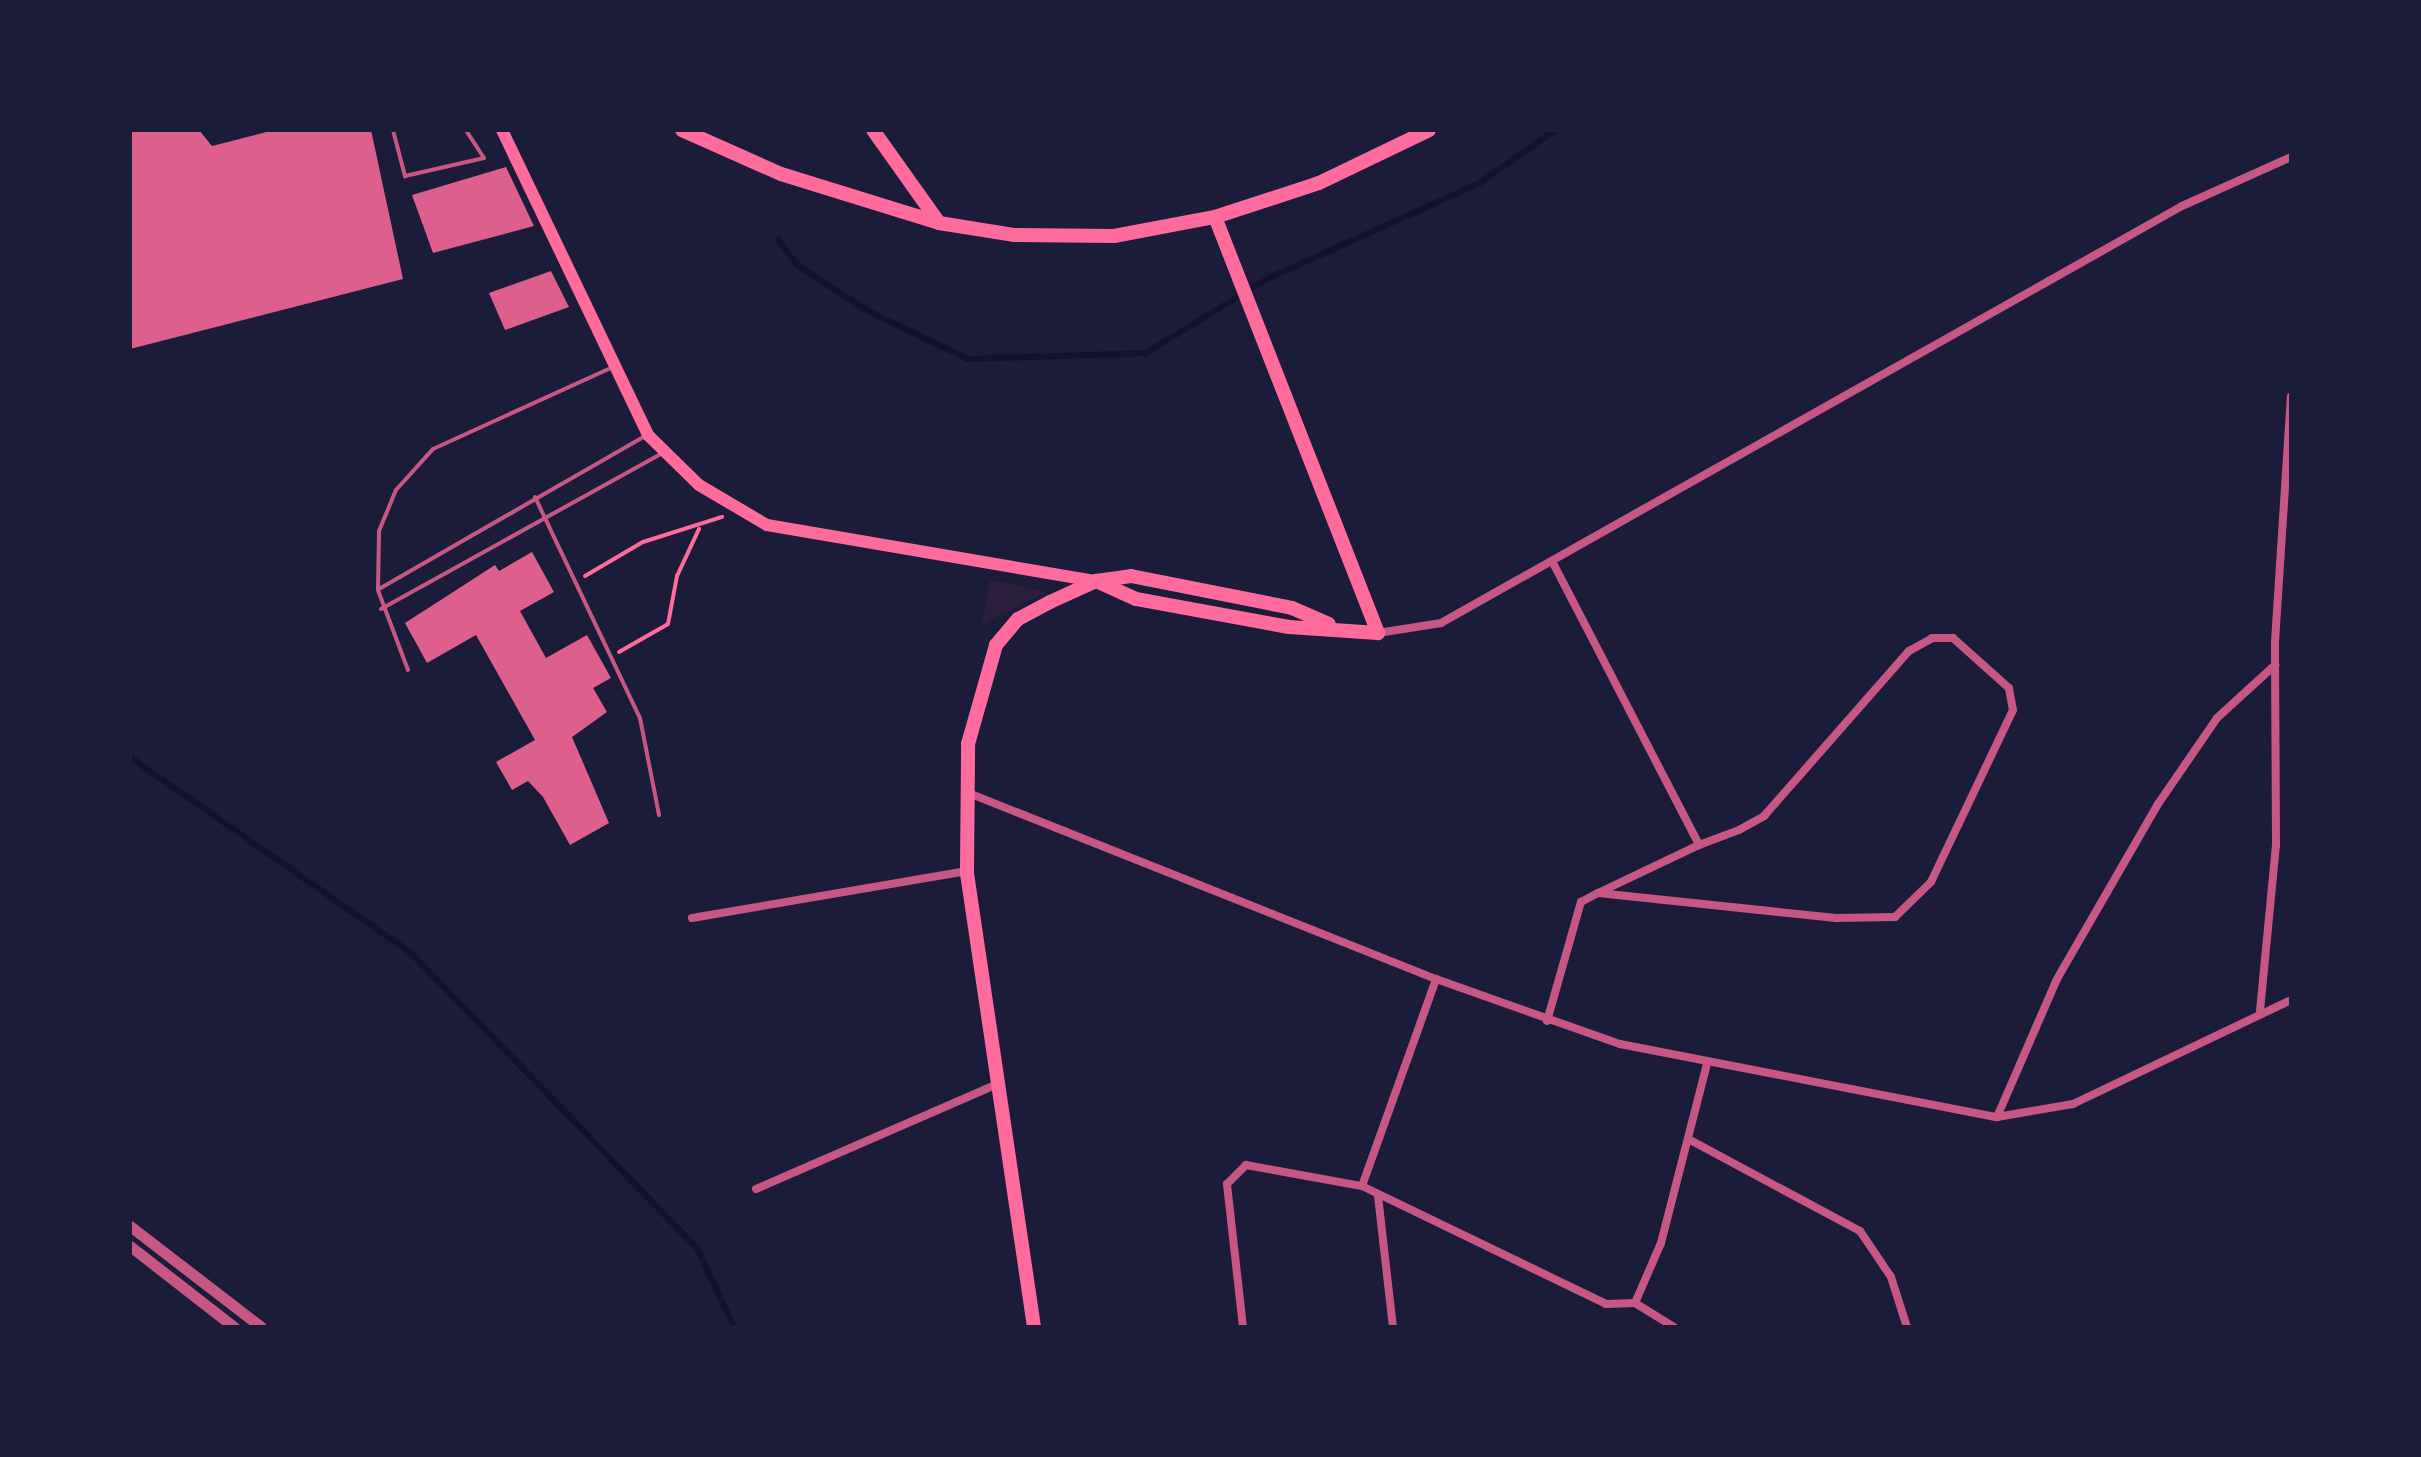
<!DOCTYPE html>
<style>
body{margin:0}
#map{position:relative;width:2421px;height:1457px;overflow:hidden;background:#1b1b3a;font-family:Figtree,sans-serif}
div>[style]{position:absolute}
.green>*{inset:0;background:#2a1e3b}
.stream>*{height:6px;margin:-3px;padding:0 3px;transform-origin:3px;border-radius:3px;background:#12122b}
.building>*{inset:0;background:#dd5f8e}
.path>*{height:4px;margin:-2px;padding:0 2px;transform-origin:2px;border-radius:2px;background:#ff6b9d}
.service>*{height:4px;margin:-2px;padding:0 2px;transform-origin:2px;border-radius:2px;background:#c65784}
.minor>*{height:8px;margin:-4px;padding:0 4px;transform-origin:4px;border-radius:4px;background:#c65784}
.tertiary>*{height:11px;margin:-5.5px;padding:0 5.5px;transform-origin:5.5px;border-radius:5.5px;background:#c65784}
.secondary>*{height:12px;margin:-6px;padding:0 6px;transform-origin:6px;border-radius:6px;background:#ff6b9d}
.primary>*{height:14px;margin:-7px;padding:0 7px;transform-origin:7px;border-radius:7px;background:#ff6b9d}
.trunk>*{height:14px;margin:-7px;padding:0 7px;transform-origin:7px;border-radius:7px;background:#ff6b9d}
span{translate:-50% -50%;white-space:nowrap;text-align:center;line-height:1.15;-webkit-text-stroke:8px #1b1b3a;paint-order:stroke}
.frame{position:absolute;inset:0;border:132px solid #1b1b3a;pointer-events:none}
</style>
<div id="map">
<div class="green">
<div style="clip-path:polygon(990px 580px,1018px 585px,1048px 592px,982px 624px)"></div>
</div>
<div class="stream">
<div style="left:778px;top:239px;width:32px;rotate:54deg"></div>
<div style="left:797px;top:265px;width:87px;rotate:32.8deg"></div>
<div style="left:870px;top:312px;width:109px;rotate:25.6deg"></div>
<div style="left:968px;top:359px;width:178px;rotate:-1.9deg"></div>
<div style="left:1146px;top:353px;width:142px;rotate:-31.4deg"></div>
<div style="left:1267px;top:279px;width:234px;rotate:-24.3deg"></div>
<div style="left:1480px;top:183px;width:92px;rotate:-35.2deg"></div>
<div style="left:130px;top:757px;width:343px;rotate:34.9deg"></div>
<div style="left:411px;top:953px;width:411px;rotate:45.9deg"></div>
<div style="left:697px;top:1248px;width:87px;rotate:64.9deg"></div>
</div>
<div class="building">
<div style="clip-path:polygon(130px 130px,199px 130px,212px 146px,274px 130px,371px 130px,403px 279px,130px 349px)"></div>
<div style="clip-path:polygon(506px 167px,534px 226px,433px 253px,412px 195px)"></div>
<div style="clip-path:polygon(551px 271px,569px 307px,505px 330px,489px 293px)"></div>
<div style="clip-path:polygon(532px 552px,554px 592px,520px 611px,546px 658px,587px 635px,611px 678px,593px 688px,607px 712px,572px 737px,609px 823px,570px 845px,543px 797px,528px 781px,512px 790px,496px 762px,535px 740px,476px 635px,427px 663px,405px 623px,495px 565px,499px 571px)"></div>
</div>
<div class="path">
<div style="left:585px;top:576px;width:67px;rotate:-30.4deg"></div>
<div style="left:643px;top:542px;width:83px;rotate:-17.6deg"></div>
<div style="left:619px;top:652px;width:56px;rotate:-29.7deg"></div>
<div style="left:668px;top:624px;width:49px;rotate:-79.4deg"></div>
<div style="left:677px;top:576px;width:52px;rotate:-64.9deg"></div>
</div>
<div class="service">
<div style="left:393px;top:130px;width:48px;rotate:75.4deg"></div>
<div style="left:405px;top:176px;width:81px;rotate:-12.8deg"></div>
<div style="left:484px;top:158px;width:33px;rotate:-123deg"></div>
<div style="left:535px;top:497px;width:245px;rotate:64.6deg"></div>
<div style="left:640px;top:718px;width:99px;rotate:78.9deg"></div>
<div style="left:379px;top:589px;width:307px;rotate:-29.9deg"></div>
<div style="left:381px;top:609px;width:321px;rotate:-29deg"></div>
<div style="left:408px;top:670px;width:85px;rotate:-110.6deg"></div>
<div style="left:378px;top:590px;width:59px;rotate:-89deg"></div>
<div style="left:379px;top:531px;width:44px;rotate:-67.5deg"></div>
<div style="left:396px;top:490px;width:55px;rotate:-47.9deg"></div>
<div style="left:433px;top:449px;width:196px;rotate:-24.5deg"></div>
</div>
<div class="minor">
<div style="left:1552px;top:561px;width:320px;rotate:62.6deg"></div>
<div style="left:1378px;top:633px;width:64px;rotate:-9deg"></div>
<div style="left:1441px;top:623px;width:850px;rotate:-29.37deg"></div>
<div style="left:2182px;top:206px;width:120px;rotate:-24.2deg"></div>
<div style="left:966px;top:792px;width:506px;rotate:21.7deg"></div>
<div style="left:1436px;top:979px;width:195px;rotate:19.5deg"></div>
<div style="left:1620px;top:1044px;width:384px;rotate:11deg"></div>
<div style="left:1997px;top:1117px;width:77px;rotate:-9.7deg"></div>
<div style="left:2073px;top:1104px;width:242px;rotate:-25.5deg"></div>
<div style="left:692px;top:918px;width:279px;rotate:-9.7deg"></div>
<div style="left:2260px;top:1011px;width:167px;rotate:-84.5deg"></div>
<div style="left:2276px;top:845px;width:203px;rotate:-90.3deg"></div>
<div style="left:2275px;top:642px;width:246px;rotate:-86.3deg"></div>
<div style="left:1547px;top:1021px;width:124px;rotate:-74.1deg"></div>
<div style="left:1581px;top:902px;width:19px;rotate:-28deg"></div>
<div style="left:1598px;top:893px;width:112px;rotate:-25.4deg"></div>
<div style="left:1699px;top:845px;width:43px;rotate:-20.6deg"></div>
<div style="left:1739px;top:830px;width:29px;rotate:-29deg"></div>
<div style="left:1764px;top:816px;width:220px;rotate:-48.7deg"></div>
<div style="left:1909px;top:651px;width:26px;rotate:-29deg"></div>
<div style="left:1932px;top:638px;width:21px"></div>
<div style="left:1953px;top:638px;width:75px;rotate:41.8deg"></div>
<div style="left:2009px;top:688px;width:22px;rotate:80deg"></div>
<div style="left:2013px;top:710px;width:191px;rotate:115.5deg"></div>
<div style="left:1931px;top:882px;width:50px;rotate:135.8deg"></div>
<div style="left:1895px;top:917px;width:59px;rotate:179deg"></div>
<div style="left:1836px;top:918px;width:239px;rotate:-174deg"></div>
<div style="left:1997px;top:1117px;width:150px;rotate:-66.5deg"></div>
<div style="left:2057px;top:979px;width:202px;rotate:-60deg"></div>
<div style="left:2158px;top:804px;width:104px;rotate:-55.5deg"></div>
<div style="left:2217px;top:718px;width:79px;rotate:-42.4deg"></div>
<div style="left:1692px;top:1141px;width:191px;rotate:28.2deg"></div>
<div style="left:1860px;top:1231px;width:55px;rotate:56deg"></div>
<div style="left:1891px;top:1277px;width:52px;rotate:72.3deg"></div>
<div style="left:1362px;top:1186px;width:220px;rotate:-70.3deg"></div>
<div style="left:756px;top:1189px;width:264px;rotate:-23.5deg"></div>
<div style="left:1378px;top:1196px;width:132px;rotate:83.5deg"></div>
<div style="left:1635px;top:1303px;width:65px;rotate:-66.6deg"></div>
<div style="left:1661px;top:1243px;width:185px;rotate:-75.6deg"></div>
<div style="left:1635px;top:1303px;width:46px;rotate:31.6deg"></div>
<div style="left:1243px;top:1327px;width:144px;rotate:-96.4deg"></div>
<div style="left:1227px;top:1184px;width:27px;rotate:-45deg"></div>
<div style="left:1246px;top:1165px;width:118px;rotate:10.3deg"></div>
<div style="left:1362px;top:1186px;width:271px;rotate:25.8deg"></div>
<div style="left:1606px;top:1304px;width:29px;rotate:-2deg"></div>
</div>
<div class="tertiary">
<div style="left:130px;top:1226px;width:165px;rotate:37.6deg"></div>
<div style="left:130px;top:1246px;width:132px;rotate:37.9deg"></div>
</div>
<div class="secondary">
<div style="left:502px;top:130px;width:338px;rotate:64.4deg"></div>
<div style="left:648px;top:435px;width:71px;rotate:44.4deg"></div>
<div style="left:699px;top:485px;width:79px;rotate:30.5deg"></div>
<div style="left:767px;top:525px;width:334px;rotate:9.7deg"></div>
</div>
<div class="primary">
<div style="left:682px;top:130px;width:108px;rotate:24deg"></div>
<div style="left:781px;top:174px;width:165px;rotate:17.2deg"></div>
<div style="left:1215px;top:217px;width:109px;rotate:-18.1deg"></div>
<div style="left:1319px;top:183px;width:122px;rotate:-25.7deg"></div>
</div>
<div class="trunk">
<div style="left:873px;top:130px;width:114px;rotate:54.6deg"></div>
<div style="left:939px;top:223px;width:77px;rotate:9deg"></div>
<div style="left:1015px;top:235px;width:99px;rotate:0.6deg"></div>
<div style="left:1114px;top:236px;width:103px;rotate:-10.7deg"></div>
<div style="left:1215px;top:217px;width:447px;rotate:68.6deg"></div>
<div style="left:1378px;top:633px;width:89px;rotate:-176.1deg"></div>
<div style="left:1289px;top:627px;width:156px;rotate:-169.6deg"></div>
<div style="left:1136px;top:599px;width:44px;rotate:-155.8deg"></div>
<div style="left:1034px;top:1327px;width:461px;rotate:-98.4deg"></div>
<div style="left:967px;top:871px;width:127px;rotate:-89.5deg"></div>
<div style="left:968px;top:744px;width:103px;rotate:-74.2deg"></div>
<div style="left:996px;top:645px;width:34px;rotate:-50deg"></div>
<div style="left:1018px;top:619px;width:36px;rotate:-28deg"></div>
<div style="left:1050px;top:602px;width:51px;rotate:-24.5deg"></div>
<div style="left:1096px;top:581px;width:35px;rotate:-8deg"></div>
<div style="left:1131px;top:576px;width:164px;rotate:11.2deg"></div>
<div style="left:1292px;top:608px;width:40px;rotate:23.4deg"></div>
</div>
<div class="frame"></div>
</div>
